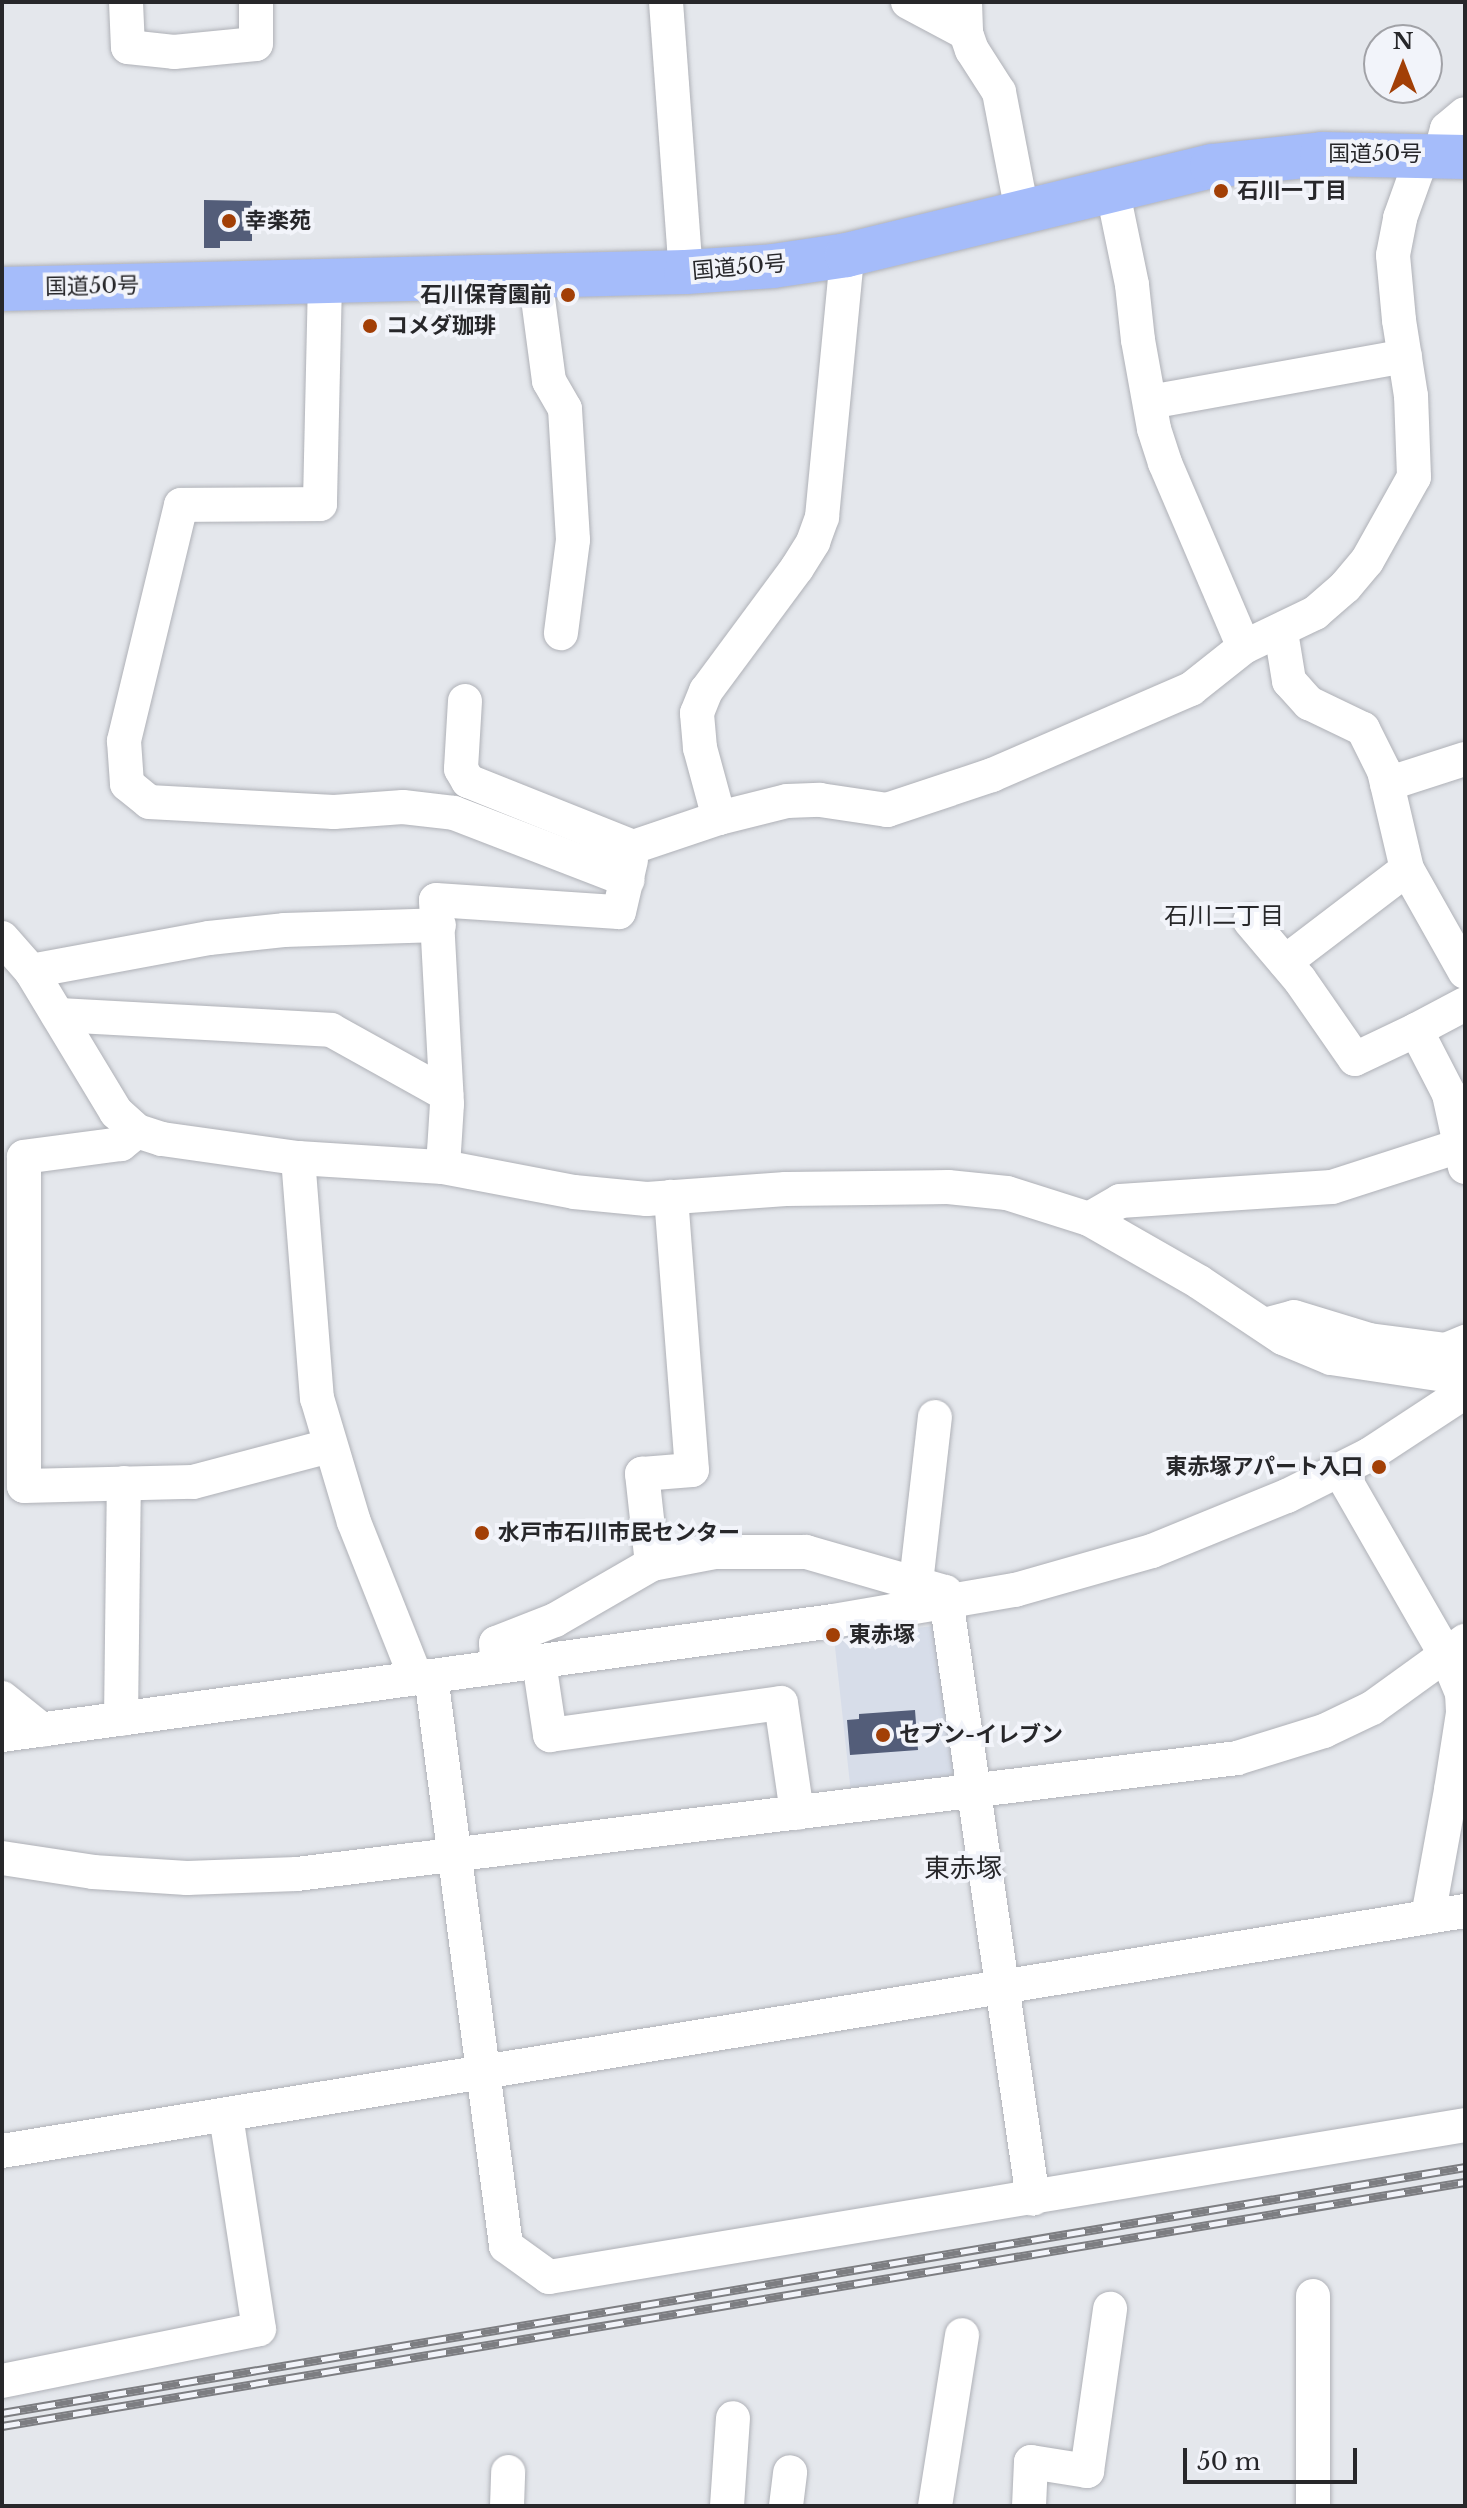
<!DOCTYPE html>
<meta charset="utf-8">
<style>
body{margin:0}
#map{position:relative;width:1467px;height:2508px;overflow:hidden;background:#e4e7ec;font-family:"Libre Baskerville","Noto Sans JP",serif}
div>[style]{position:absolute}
.built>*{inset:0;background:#d7dde9}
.building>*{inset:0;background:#535d79}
.roads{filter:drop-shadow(0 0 2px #afb1b7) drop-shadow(0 0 2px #afb1b7)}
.minor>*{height:34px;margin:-17px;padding:0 17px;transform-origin:17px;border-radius:17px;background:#fff}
.highway>*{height:44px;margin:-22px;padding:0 22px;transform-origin:22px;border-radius:22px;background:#a5bcfa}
.rail>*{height:9px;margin-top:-4.5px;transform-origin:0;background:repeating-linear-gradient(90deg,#f2f4fa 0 18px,#7d7e82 0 36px);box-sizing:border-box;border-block:2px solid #7d7e82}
.dots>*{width:22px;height:22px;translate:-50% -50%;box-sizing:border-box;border:4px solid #f2f4fa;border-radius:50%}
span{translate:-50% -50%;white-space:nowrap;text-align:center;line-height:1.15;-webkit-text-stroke:8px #f2f4fa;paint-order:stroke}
.street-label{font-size:22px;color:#27272a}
.poi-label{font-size:22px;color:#27272a;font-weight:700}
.left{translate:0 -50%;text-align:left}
.right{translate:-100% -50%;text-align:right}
.neighbourhood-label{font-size:24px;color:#27272a}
.quarter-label{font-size:26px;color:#27272a}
.frame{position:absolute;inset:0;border:4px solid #27272a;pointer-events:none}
.north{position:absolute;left:1363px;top:24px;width:80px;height:80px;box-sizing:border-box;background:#f2f4fa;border:2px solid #a1a2a7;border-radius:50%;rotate:0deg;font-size:22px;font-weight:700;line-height:32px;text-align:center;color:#27272a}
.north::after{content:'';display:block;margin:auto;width:28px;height:36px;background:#a23f06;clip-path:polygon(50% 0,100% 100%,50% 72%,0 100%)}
.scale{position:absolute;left:1183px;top:2448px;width:174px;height:36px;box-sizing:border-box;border:4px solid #27272a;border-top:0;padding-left:10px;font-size:24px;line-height:28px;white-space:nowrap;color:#27272a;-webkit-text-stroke:6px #f2f4fa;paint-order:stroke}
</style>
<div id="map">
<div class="built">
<i style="clip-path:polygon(934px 1626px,959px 1771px,952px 1780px,851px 1793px,834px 1638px)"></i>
</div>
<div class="building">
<i style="clip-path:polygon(204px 200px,252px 201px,252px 241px,220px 241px,220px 248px,204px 248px)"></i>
<i style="clip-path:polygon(915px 1710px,918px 1750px,850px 1755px,847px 1720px,859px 1719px,859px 1714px)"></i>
</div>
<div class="roads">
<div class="minor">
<i style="left:126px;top:2px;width:45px;rotate:87.5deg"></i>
<i style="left:128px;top:47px;width:46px;rotate:6.2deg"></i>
<i style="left:174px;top:52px;width:82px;rotate:-5.6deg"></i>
<i style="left:256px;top:44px;width:42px;rotate:-90deg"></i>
<i style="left:666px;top:2px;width:271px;rotate:85.8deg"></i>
<i style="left:908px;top:2px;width:66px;rotate:28.1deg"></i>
<i style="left:965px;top:2px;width:31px;rotate:88deg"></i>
<i style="left:966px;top:33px;width:18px;rotate:71deg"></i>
<i style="left:972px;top:50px;width:50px;rotate:57.3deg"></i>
<i style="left:999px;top:92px;width:122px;rotate:79.1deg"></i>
<i style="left:1440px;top:155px;width:27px;rotate:-75deg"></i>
<i style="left:1447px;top:129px;width:23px;rotate:-40deg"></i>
<i style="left:1112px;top:188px;width:99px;rotate:78.3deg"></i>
<i style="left:1132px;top:285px;width:55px;rotate:83.8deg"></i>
<i style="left:1138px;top:340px;width:90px;rotate:79.8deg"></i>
<i style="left:1154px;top:429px;width:36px;rotate:72deg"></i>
<i style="left:1165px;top:463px;width:200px;rotate:66.8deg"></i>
<i style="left:535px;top:276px;width:106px;rotate:82.4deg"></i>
<i style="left:549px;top:381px;width:32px;rotate:60deg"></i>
<i style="left:565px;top:409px;width:131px;rotate:86.5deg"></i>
<i style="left:573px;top:540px;width:94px;rotate:97.4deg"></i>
<i style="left:325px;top:281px;width:223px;rotate:91.3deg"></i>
<i style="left:320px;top:504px;width:139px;rotate:179.6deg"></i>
<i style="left:181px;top:505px;width:243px;rotate:103.6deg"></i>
<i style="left:124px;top:741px;width:43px;rotate:86deg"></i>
<i style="left:127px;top:784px;width:28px;rotate:39deg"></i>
<i style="left:149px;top:802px;width:185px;rotate:3.1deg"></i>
<i style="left:334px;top:812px;width:69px;rotate:-4.1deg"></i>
<i style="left:403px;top:807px;width:51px;rotate:6.7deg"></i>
<i style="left:454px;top:813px;width:186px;rotate:21.1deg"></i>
<i style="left:1150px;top:402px;width:259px;rotate:-10.2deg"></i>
<i style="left:1281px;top:632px;width:50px;rotate:80.7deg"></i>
<i style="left:1289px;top:681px;width:30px;rotate:48deg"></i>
<i style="left:1309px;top:703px;width:60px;rotate:25.7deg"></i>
<i style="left:1363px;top:729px;width:47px;rotate:63.4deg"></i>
<i style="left:1384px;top:771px;width:101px;rotate:76.8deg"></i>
<i style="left:1407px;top:869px;width:118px;rotate:60.6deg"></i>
<i style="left:465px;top:701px;width:68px;rotate:93.4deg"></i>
<i style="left:461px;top:769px;width:14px;rotate:60deg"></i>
<i style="left:468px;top:781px;width:178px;rotate:21.8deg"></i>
<i style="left:633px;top:847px;width:91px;rotate:-18.6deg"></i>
<i style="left:719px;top:818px;width:70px;rotate:-14deg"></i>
<i style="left:787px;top:801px;width:33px;rotate:-2deg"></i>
<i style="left:820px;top:800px;width:68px;rotate:8.5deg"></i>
<i style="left:887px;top:810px;width:111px;rotate:-18.4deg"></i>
<i style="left:992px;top:775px;width:217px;rotate:-23.4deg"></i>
<i style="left:1191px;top:689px;width:68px;rotate:-38.4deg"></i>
<i style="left:1244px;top:647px;width:79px;rotate:-25.6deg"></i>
<i style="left:1315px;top:613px;width:40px;rotate:-41deg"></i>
<i style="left:1345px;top:587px;width:34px;rotate:-50deg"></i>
<i style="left:1367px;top:561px;width:96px;rotate:-60.8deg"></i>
<i style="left:1414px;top:477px;width:81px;rotate:-92.1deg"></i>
<i style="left:1411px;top:396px;width:77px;rotate:-99deg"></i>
<i style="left:1399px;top:320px;width:65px;rotate:-95.3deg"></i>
<i style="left:1393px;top:255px;width:38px;rotate:-79deg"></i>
<i style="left:1400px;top:218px;width:68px;rotate:-70.2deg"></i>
<i style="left:1387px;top:784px;width:82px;rotate:-17.8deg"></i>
<i style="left:719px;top:818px;width:73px;rotate:-105.2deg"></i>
<i style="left:700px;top:748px;width:35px;rotate:-95deg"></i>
<i style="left:697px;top:713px;width:24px;rotate:-68deg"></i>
<i style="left:706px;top:691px;width:153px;rotate:-53.5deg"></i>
<i style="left:797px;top:568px;width:31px;rotate:-58deg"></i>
<i style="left:813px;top:542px;width:27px;rotate:-70deg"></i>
<i style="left:822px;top:517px;width:263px;rotate:-84.5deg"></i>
<i style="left:1250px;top:921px;width:77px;rotate:49.7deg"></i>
<i style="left:1300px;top:980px;width:96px;rotate:55.2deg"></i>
<i style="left:1355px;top:1059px;width:68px;rotate:-25.4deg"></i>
<i style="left:2px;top:938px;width:44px;rotate:48.7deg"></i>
<i style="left:31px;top:971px;width:165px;rotate:58.9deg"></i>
<i style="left:116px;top:1112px;width:28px;rotate:42deg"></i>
<i style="left:137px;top:1131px;width:26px;rotate:18deg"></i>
<i style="left:162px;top:1139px;width:137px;rotate:8deg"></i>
<i style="left:298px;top:1158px;width:241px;rotate:85.5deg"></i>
<i style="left:317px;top:1398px;width:129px;rotate:73.4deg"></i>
<i style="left:354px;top:1522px;width:168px;rotate:68.3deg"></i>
<i style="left:1285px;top:962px;width:153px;rotate:-37.3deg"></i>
<i style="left:31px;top:971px;width:181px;rotate:-10.5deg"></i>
<i style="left:209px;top:938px;width:75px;rotate:-6.1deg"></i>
<i style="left:284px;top:930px;width:155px;rotate:-1.8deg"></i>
<i style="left:58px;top:1015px;width:273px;rotate:3.1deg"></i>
<i style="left:331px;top:1030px;width:132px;rotate:29.1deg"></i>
<i style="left:137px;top:1131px;width:21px;rotate:141deg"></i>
<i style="left:121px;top:1144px;width:98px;rotate:172.4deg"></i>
<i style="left:24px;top:1157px;width:329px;rotate:90deg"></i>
<i style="left:24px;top:1486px;width:169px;rotate:-1.4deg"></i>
<i style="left:193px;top:1482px;width:141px;rotate:-14.8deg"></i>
<i style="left:298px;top:1158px;width:145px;rotate:3.6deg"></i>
<i style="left:443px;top:1167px;width:133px;rotate:10.8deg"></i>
<i style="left:574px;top:1192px;width:73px;rotate:5.5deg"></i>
<i style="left:647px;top:1199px;width:139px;rotate:-4.1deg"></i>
<i style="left:786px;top:1189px;width:162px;rotate:-0.7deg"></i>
<i style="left:948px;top:1187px;width:59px;rotate:5.8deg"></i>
<i style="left:1007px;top:1193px;width:86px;rotate:17.6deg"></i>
<i style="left:1089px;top:1219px;width:127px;rotate:29.8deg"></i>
<i style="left:1199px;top:1282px;width:101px;rotate:33.7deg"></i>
<i style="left:1283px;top:1338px;width:52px;rotate:22.6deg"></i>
<i style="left:1331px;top:1358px;width:135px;rotate:8.5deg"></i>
<i style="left:443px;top:1167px;width:63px;rotate:-86.4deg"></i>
<i style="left:447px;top:1104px;width:204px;rotate:-93.1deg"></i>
<i style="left:436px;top:900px;width:183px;rotate:3.8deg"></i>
<i style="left:619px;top:912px;width:53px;rotate:-77deg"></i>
<i style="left:1465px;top:1167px;width:75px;rotate:-102.4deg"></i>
<i style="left:1449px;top:1094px;width:72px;rotate:-117.3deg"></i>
<i style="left:1416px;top:1030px;width:55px;rotate:-28deg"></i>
<i style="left:1089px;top:1219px;width:36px;rotate:-30deg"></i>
<i style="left:1120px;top:1201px;width:212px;rotate:-3.8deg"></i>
<i style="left:1332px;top:1187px;width:140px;rotate:-17.9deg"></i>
<i style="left:1265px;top:1325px;width:30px;rotate:-15deg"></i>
<i style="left:1294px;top:1317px;width:78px;rotate:17deg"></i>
<i style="left:1369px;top:1340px;width:78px;rotate:7.4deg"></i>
<i style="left:1446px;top:1350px;width:21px;rotate:-23deg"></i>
<i style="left:1340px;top:1471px;width:212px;rotate:60.1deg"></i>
<i style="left:1446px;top:1655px;width:41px;rotate:67.2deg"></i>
<i style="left:1462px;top:1693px;width:20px;rotate:87deg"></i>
<i style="left:1463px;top:1713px;width:78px;rotate:98.9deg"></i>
<i style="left:1451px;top:1790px;width:129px;rotate:100.3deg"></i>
<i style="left:652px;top:1564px;width:91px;rotate:-96.3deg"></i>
<i style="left:642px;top:1474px;width:50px;rotate:-4.6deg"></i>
<i style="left:692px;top:1470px;width:274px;rotate:-94.4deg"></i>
<i style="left:916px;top:1583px;width:167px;rotate:-83.5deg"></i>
<i style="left:539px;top:1662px;width:74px;rotate:81.4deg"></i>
<i style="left:550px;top:1735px;width:233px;rotate:-7.9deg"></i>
<i style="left:781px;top:1703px;width:111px;rotate:81.7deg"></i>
<i style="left:497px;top:1667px;width:24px;rotate:-92deg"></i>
<i style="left:496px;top:1643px;width:63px;rotate:-21.3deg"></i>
<i style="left:555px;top:1620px;width:112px;rotate:-30deg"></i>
<i style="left:652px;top:1564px;width:64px;rotate:-10.8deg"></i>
<i style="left:715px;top:1552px;width:91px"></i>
<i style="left:806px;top:1552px;width:145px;rotate:16.1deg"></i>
<i style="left:945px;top:1592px;width:613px;rotate:81.75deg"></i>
<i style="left:431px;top:1676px;width:575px;rotate:82.5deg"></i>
<i style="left:506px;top:2246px;width:53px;rotate:35.8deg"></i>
<i style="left:549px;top:2277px;width:929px;rotate:-9.42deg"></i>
<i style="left:2px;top:1698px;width:51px;rotate:38.7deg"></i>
<i style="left:121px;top:1719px;width:236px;rotate:-89.3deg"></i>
<i style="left:2px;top:1735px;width:839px;rotate:-7.81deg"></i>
<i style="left:833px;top:1621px;width:185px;rotate:-9.7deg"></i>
<i style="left:1015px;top:1590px;width:142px;rotate:-15.9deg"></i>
<i style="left:1152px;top:1551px;width:146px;rotate:-22.2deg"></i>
<i style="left:1287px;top:1496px;width:92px;rotate:-26.6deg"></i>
<i style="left:1369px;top:1455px;width:115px;rotate:-33.3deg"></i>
<i style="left:2px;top:1858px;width:92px;rotate:8.7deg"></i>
<i style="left:93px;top:1872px;width:94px;rotate:3.7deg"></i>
<i style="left:187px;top:1878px;width:110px;rotate:-2.1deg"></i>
<i style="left:297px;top:1874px;width:947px;rotate:-7.03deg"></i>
<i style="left:1237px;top:1758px;width:91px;rotate:-17.2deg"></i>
<i style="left:1324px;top:1731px;width:53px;rotate:-25.6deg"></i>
<i style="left:1372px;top:1708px;width:115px;rotate:-35.8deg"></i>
<i style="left:2px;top:2151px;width:1483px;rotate:-9.32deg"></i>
<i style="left:1313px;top:2296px;width:210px;rotate:90deg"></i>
<i style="left:2px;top:2381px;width:262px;rotate:-11.4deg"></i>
<i style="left:259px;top:2329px;width:217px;rotate:-98.8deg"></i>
<i style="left:507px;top:2506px;width:34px;rotate:-88deg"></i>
<i style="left:727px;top:2506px;width:88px;rotate:-86.1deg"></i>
<i style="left:786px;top:2506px;width:34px;rotate:-83deg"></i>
<i style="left:935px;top:2506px;width:173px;rotate:-81deg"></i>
<i style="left:1029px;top:2506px;width:44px;rotate:-87.4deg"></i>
<i style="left:1031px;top:2462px;width:57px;rotate:9.1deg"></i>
<i style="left:1087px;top:2471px;width:164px;rotate:-81.9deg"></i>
</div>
<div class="highway">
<i style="left:2px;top:289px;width:684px;rotate:-1.42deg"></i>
<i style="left:686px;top:272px;width:87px;rotate:-3.9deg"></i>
<i style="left:773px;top:266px;width:75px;rotate:-8.5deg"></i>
<i style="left:847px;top:255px;width:376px;rotate:-13.7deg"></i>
<i style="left:1212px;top:166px;width:111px;rotate:-6.2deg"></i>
<i style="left:1322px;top:154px;width:143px;rotate:1.2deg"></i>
</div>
</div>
<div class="rail">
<i style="left:2px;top:2413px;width:1484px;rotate:-9.54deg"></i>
<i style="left:2px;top:2426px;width:1483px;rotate:-9.47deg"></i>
</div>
<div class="dots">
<i style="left:1221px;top:191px;background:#a23f06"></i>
<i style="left:229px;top:221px;background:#a23f06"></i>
<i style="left:568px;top:295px;background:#a23f06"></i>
<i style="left:370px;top:326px;background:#a23f06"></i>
<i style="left:1379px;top:1467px;background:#a23f06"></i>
<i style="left:482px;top:1533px;background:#a23f06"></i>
<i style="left:833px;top:1635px;background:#a23f06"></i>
<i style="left:883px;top:1735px;background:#a23f06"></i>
</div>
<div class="street-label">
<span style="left:1375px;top:154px">国道50号</span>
<span style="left:739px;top:267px;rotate:-5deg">国道50号</span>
<span style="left:92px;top:286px;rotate:-1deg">国道50号</span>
</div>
<div class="poi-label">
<span class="left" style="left:1237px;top:191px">石川一丁目</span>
<span class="left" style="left:245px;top:221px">幸楽苑</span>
<span class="right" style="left:552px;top:295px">石川保育園前</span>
<span class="left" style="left:386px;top:326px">コメダ珈琲</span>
<span class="right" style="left:1363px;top:1467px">東赤塚アパート入口</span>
<span class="left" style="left:498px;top:1533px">水戸市石川市民センター</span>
<span class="left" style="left:849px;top:1635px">東赤塚</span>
<span class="left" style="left:899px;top:1735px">セブン-イレブン</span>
</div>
<div class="neighbourhood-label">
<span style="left:1224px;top:916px">石川二丁目</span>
</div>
<div class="quarter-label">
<span style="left:963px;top:1869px">東赤塚</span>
</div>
<div class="frame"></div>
<div class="north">N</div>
<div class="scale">50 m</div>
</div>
